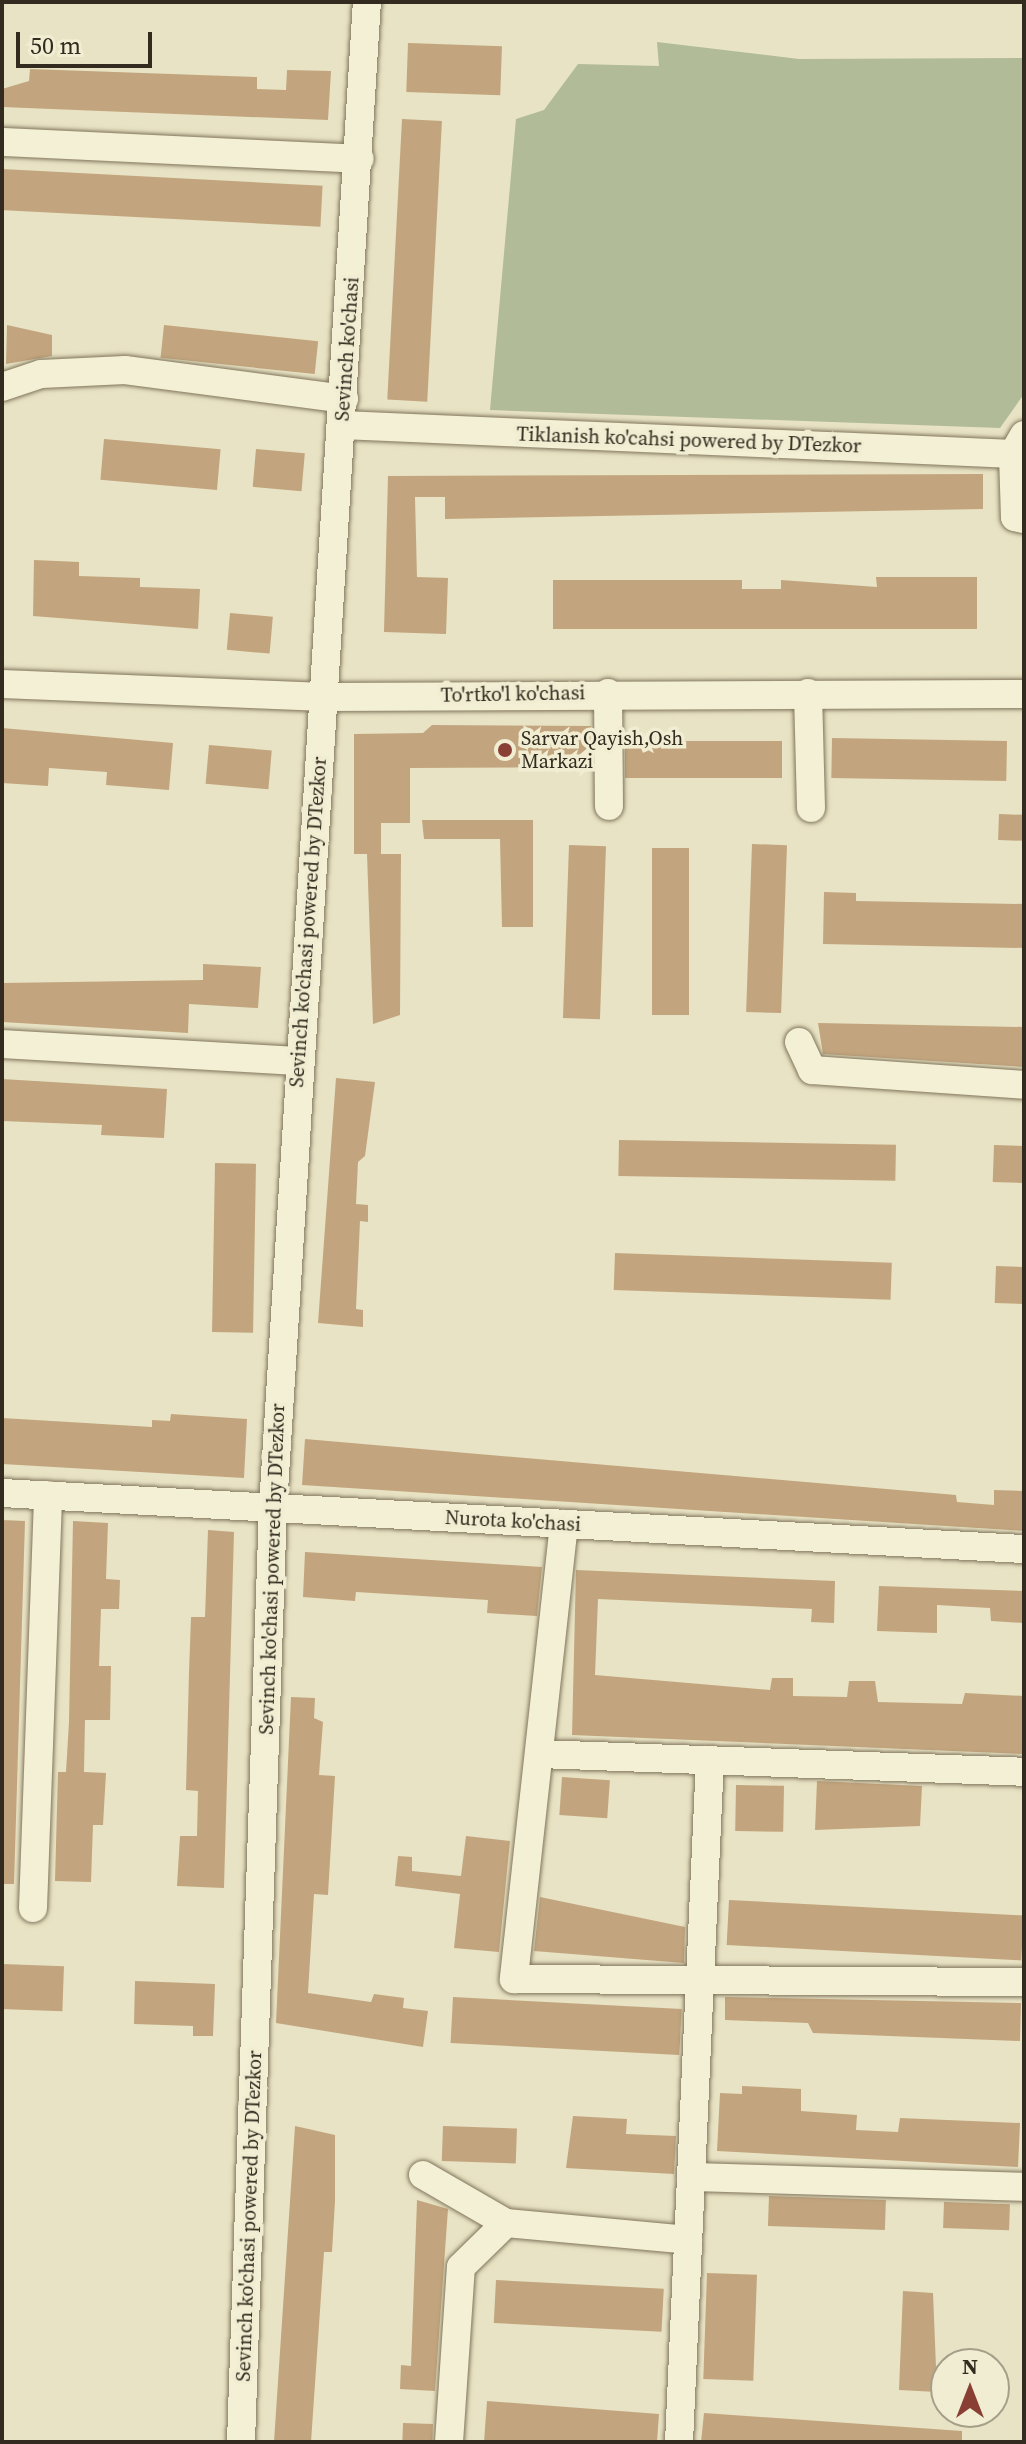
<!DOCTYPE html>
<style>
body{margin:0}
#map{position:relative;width:1026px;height:2444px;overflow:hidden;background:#e8e3c4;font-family:"Source Serif 4",serif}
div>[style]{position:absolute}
.cemetery>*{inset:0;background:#b1bb97}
.building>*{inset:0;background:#c2a57e;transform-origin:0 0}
.roads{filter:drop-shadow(0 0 2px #81755c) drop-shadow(0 0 2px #81755c)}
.minor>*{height:28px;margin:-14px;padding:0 14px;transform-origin:14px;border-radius:14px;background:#f4f0d6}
.dots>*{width:22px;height:22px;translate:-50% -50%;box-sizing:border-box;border:4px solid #f1edd2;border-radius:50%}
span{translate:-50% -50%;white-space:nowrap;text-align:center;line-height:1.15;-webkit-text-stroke:7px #f1edd2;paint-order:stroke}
.street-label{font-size:20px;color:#332b1f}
.poi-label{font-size:20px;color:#332b1f}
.left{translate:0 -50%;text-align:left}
.frame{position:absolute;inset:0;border:4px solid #332b1f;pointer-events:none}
.north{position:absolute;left:930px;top:2348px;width:80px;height:80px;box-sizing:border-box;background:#f1edd2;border:2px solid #a59f8a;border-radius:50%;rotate:0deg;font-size:22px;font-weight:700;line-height:32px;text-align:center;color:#332b1f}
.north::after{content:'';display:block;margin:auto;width:28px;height:36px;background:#893f33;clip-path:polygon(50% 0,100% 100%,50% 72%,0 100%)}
.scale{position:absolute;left:16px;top:32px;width:136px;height:36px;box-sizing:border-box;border:4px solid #332b1f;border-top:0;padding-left:10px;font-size:24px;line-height:28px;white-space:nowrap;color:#332b1f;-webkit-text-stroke:6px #f1edd2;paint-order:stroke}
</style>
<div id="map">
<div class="cemetery">
<i style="clip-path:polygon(657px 42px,799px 59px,1024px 58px,1024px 394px,1000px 428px,490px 410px,516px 119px,544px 110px,578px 64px,659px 66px)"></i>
</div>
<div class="building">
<i style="left:408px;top:43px;width:94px;height:49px;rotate:2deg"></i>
<i style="clip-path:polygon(30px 69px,257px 77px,257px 89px,286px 90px,287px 70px,331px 71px,328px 120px,2px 107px,2px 89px,29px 81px)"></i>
<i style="left:402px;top:119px;width:40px;height:281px;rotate:3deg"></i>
<i style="left:2px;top:169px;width:321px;height:41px;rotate:3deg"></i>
<i style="clip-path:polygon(7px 325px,52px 335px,52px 356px,6px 364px)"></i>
<i style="left:164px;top:325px;width:155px;height:33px;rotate:6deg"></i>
<i style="left:104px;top:439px;width:117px;height:41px;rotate:5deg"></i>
<i style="left:256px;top:449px;width:49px;height:38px;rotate:5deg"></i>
<i style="clip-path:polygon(983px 474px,983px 509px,445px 519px,445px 497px,415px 497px,417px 577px,448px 578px,446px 634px,384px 632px,388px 476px)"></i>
<i style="clip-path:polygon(34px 560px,79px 562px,79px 576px,140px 578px,140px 587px,200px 589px,198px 629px,33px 616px)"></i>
<i style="clip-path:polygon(876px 577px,977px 577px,977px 629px,553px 629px,553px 580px,742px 580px,742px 589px,781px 589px,781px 580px,877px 587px)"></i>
<i style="left:230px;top:613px;width:43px;height:37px;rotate:5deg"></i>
<i style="clip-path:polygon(432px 725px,591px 726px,591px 767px,410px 768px,410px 823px,381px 823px,381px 854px,401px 854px,400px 1015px,373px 1024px,367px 854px,354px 854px,354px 734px,423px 733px)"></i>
<i style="clip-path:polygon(2px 728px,173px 743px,169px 790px,106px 785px,107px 772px,49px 768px,48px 786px,2px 783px)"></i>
<i style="left:832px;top:738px;width:175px;height:40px;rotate:1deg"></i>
<i style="left:625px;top:741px;width:157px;height:37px"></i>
<i style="left:209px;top:745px;width:63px;height:39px;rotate:5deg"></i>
<i style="left:999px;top:814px;width:25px;height:26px;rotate:2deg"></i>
<i style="clip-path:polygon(422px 820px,533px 820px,533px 927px,502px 927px,500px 839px,424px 839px)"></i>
<i style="left:752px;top:844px;width:35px;height:168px;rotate:2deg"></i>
<i style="left:569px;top:845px;width:37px;height:173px;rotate:2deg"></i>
<i style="left:652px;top:848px;width:37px;height:167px"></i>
<i style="clip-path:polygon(824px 892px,856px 893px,856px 901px,1024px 904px,1024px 948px,823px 944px)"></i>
<i style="clip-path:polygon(203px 964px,261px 967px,258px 1008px,189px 1004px,188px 1033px,2px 1022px,2px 983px,203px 980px)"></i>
<i style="clip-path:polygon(818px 1023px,1024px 1027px,1024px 1067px,823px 1054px)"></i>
<i style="clip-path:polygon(336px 1078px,375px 1082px,365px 1156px,358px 1162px,356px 1204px,368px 1205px,368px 1222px,360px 1221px,356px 1309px,363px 1310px,363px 1327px,318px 1323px)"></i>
<i style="clip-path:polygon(2px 1079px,167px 1089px,164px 1138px,101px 1135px,102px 1125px,2px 1121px)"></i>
<i style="left:619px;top:1140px;width:277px;height:36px;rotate:1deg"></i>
<i style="left:994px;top:1145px;width:30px;height:37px;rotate:2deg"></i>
<i style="left:215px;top:1163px;width:41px;height:169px;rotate:1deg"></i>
<i style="left:615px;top:1253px;width:277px;height:37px;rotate:2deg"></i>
<i style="left:996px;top:1266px;width:28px;height:37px;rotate:2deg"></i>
<i style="clip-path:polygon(171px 1414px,247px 1419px,244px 1478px,2px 1464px,2px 1418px,152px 1427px,152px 1420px,170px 1421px)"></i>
<i style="clip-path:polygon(305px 1439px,956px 1495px,957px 1502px,994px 1505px,994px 1490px,1024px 1491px,1024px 1531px,302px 1485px)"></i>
<i style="clip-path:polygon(2px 1520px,25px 1521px,14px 1884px,2px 1884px)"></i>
<i style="clip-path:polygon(73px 1521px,108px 1523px,106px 1579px,120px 1580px,119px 1609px,101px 1609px,99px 1666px,111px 1666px,110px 1720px,85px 1720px,84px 1772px,106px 1773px,103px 1825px,93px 1825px,91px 1882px,55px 1881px,58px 1772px,66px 1772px,69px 1722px)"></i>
<i style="clip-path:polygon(208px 1530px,234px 1532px,224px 1888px,177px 1886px,180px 1836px,197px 1836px,198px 1791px,186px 1790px,189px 1672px,191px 1617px,205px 1617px)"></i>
<i style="clip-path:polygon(305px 1552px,542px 1567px,537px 1616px,487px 1613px,488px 1600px,356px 1592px,355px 1601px,303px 1597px)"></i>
<i style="clip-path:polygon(576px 1570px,835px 1581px,834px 1623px,811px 1622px,812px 1609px,598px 1599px,595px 1675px,770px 1690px,772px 1678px,793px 1678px,793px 1696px,847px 1697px,849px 1681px,875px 1681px,878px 1702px,962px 1704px,965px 1693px,1024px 1696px,1024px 1754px,572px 1735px)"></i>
<i style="clip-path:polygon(879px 1586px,1024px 1591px,1024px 1623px,991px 1621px,990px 1608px,937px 1605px,937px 1633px,877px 1631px)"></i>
<i style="clip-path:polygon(291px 1697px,315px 1698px,314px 1718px,323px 1722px,319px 1775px,335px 1776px,328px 1895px,314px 1894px,308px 1993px,371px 2002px,374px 1994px,404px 1998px,403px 2008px,428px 2011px,423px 2047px,276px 2023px)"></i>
<i style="left:562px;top:1777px;width:48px;height:38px;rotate:4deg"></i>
<i style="clip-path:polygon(817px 1781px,922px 1786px,920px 1826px,815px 1830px)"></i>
<i style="left:736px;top:1785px;width:48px;height:46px;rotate:1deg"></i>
<i style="clip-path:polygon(466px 1836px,510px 1841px,499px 1952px,454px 1948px,460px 1894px,395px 1886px,398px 1856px,412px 1857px,412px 1871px,461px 1876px)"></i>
<i style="clip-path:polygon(540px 1897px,685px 1927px,684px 1963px,534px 1951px)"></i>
<i style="left:729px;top:1900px;width:295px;height:45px;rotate:3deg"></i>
<i style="left:2px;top:1964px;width:62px;height:45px;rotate:2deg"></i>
<i style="clip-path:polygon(135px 1981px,215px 1984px,213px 2036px,193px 2036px,193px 2026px,134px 2024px)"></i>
<i style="left:453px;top:1997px;width:229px;height:46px;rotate:3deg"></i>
<i style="clip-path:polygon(725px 1997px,1021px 2003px,1020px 2041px,813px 2033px,808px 2023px,725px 2020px)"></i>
<i style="clip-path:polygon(742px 2086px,801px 2089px,801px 2111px,857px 2115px,856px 2130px,898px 2132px,900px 2118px,1020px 2123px,1018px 2167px,717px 2151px,720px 2093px,742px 2094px)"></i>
<i style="clip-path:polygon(573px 2116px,627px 2119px,626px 2134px,676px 2136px,674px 2174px,566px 2168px)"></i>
<i style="clip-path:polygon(295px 2126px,335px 2135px,335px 2201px,332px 2252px,324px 2252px,311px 2442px,274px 2442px)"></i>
<i style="left:443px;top:2126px;width:74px;height:35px;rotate:2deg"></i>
<i style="left:769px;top:2196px;width:117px;height:30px;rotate:2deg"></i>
<i style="clip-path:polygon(417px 2200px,448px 2209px,435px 2391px,400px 2389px,401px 2365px,411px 2366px)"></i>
<i style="left:944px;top:2202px;width:66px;height:26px;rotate:2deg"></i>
<i style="left:707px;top:2273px;width:50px;height:106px;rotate:2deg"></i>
<i style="left:496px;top:2280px;width:168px;height:43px;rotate:3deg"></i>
<i style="clip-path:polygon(903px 2291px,933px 2293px,937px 2392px,899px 2390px)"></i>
<i style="clip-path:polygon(487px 2401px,659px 2414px,657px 2442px,484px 2442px)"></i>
<i style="clip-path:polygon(704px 2413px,962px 2431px,962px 2442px,701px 2442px)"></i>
<i style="left:403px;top:2423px;width:30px;height:19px;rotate:2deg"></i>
</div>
<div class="roads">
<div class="minor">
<i style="left:2px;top:142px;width:358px;rotate:2.7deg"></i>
<i style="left:2px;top:387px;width:41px;rotate:-18.4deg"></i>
<i style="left:41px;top:374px;width:84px;rotate:-2.7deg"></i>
<i style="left:125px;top:370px;width:221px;rotate:7.5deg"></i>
<i style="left:342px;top:425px;width:672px;rotate:2.47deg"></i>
<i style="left:1013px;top:454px;width:22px;rotate:-60deg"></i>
<i style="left:1013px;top:454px;width:63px;rotate:88.2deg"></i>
<i style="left:1015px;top:517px;width:9px;rotate:13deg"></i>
<i style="left:2px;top:684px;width:323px;rotate:2.3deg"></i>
<i style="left:325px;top:697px;width:699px;rotate:-0.25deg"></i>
<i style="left:608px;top:693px;width:113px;rotate:89.5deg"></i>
<i style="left:808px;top:693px;width:115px;rotate:88.5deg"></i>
<i style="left:799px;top:1042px;width:31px;rotate:65deg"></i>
<i style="left:812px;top:1070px;width:213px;rotate:4deg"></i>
<i style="left:2px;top:1044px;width:295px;rotate:3.3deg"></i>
<i style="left:2px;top:1493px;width:1024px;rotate:3.14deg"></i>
<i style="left:564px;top:1524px;width:458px;rotate:96.3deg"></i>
<i style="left:514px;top:1979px;width:510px;rotate:0.34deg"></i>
<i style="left:539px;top:1754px;width:485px;rotate:2.1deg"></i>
<i style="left:33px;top:1908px;width:413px;rotate:-87.9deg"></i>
<i style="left:423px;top:2175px;width:96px;rotate:30deg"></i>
<i style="left:506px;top:2223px;width:183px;rotate:5.3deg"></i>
<i style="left:691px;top:2177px;width:333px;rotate:1.7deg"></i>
<i style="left:241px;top:2442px;width:936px;rotate:-88.04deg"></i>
<i style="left:273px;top:1507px;width:1508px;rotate:-86.43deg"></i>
<i style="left:449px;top:2442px;width:175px;rotate:-86.1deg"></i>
<i style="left:461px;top:2267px;width:63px;rotate:-44.4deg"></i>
<i style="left:679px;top:2442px;width:683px;rotate:-87.4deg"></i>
</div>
</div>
<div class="dots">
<i style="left:505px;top:750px;background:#893f33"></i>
</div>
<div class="street-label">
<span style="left:347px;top:349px;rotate:-86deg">Sevinch ko'chasi</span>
<span style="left:689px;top:440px;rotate:2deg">Tiklanish ko'cahsi powered by DTezkor</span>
<span style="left:513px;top:694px;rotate:-1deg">To'rtko'l ko'chasi</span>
<span style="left:308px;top:922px;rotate:-86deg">Sevinch ko'chasi powered by DTezkor</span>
<span style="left:513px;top:1521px;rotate:3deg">Nurota ko'chasi</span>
<span style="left:272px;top:1569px;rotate:-88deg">Sevinch ko'chasi powered by DTezkor</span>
<span style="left:249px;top:2216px;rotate:-88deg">Sevinch ko'chasi powered by DTezkor</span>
</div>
<div class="poi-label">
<span class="left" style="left:521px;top:750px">Sarvar Qayish,Osh<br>Markazi</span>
</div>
<div class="frame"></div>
<div class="north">N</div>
<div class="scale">50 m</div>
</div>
